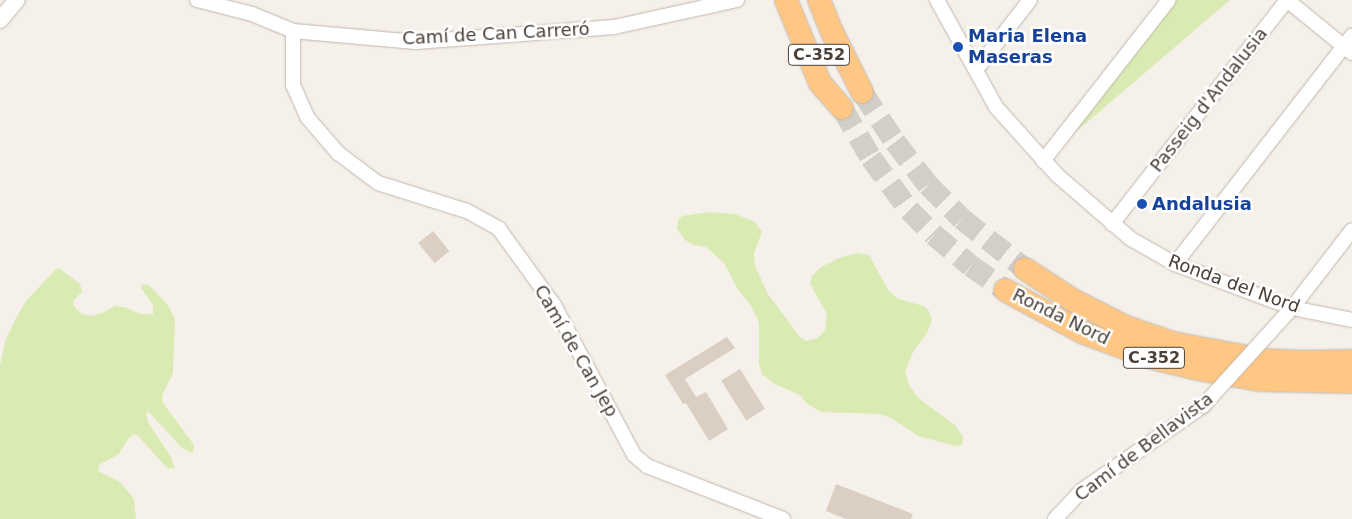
<!DOCTYPE html>
<meta charset="utf-8">
<style>
body{margin:0}
#map{position:relative;width:1352px;height:519px;overflow:hidden;background:#f5f1ea;font-family:"DejaVu Sans",sans-serif}
div>[style]{position:absolute}
.green>*{inset:0;background:#d9ebb2}
.building>*{inset:0;background:#dbcec2;transform-origin:0 0}
.trunk-tunnel>*{height:22px;margin-top:-11px;transform-origin:0;background:repeating-linear-gradient(90deg,#d3cec6 0 22px,transparent 0 33px)}
.roads{filter:drop-shadow(0 0 1px #c2b7ac) drop-shadow(0 0 1px #c2b7ac)}
.minor>*{height:14px;margin:-7px;padding:0 7px;transform-origin:7px;border-radius:7px;background:#fff}
.tertiary>*{height:16px;margin:-8px;padding:0 8px;transform-origin:8px;border-radius:8px;background:#fff}
.trunk>*{height:22px;margin:-11px;padding:0 11px;transform-origin:11px;border-radius:11px;background:#ffc783}
.bridges{filter:drop-shadow(0 0 1px #c2b7ac) drop-shadow(0 0 1px #c2b7ac)}
.minor-bridge>*{height:14px;margin:-7px;padding:0 7px;transform-origin:7px;border-radius:7px;background:#fff}
.dots>*{width:14px;height:14px;translate:-50% -50%;box-sizing:border-box;border:2px solid #fff;border-radius:50%}
span{translate:-50% -50%;white-space:nowrap;text-align:center;line-height:1.15;-webkit-text-stroke:5px #fff;paint-order:stroke}
.shield-label span{padding:1px 4px;background:#fff;border:1px solid;border-radius:4px;-webkit-text-stroke-width:0}
.shield-label{font-size:16px;color:#4a4038;font-weight:700}
.street-label{font-size:18px;color:#4a4038}
.transit-label{font-size:18px;color:#164399;font-weight:700}
.left{translate:0 -50%;text-align:left}
</style>
<div id="map">
<div class="green">
<i style="clip-path:polygon(1176px 0,1230px 0,1043px 160px)"></i>
<i style="clip-path:polygon(710px 212px,735px 214px,755px 222px,762px 232px,754px 253px,755px 266px,768px 294px,800px 337px,806px 341px,818px 338px,825px 330px,827px 314px,810px 284px,812px 276px,821px 267px,839px 258px,857px 253px,869px 255px,888px 290px,898px 299px,924px 306px,929px 311px,932px 320px,927px 333px,914px 350px,905px 371px,909px 385px,918px 398px,955px 425px,963px 437px,962px 445px,955px 446px,918px 436px,891px 418px,879px 414px,821px 412px,806px 403px,801px 396px,773px 383px,762px 374px,759px 364px,759px 323px,751px 306px,737px 288px,724px 263px,706px 247px,694px 245px,685px 240px,677px 229px,678px 220px,682px 216px)"></i>
<i style="clip-path:polygon(59px 268px,80px 284px,82px 292px,74px 300px,73px 304px,76px 309px,83px 314px,91px 316px,100px 314px,115px 306px,125px 307px,140px 314px,153px 314px,153px 305px,141px 288px,143px 284px,149px 285px,168px 305px,175px 319px,173px 373px,162px 396px,163px 403px,194px 445px,194px 449px,192px 453px,182px 448px,148px 411px,146px 415px,149px 424px,171px 457px,175px 468px,168px 469px,138px 436px,134px 434px,128px 439px,119px 454px,99px 465px,98px 471px,120px 482px,134px 499px,136px 519px,0 519px,0 365px,5px 342px,17px 316px,27px 300px,55px 270px)"></i>
</div>
<div class="building">
<i style="left:433px;top:231px;width:26px;height:19px;rotate:51deg"></i>
<i style="clip-path:polygon(727px 337px,735px 348px,685px 379px,696px 397px,706px 392px,728px 429px,709px 441px,686px 403px,683px 404px,665px 375px)"></i>
<i style="left:740px;top:369px;width:47px;height:22px;rotate:58deg"></i>
<i style="clip-path:polygon(836px 484px,913px 514px,911px 519px,846px 519px,826px 511px)"></i>
</div>
<div class="trunk-tunnel">
<i style="left:862px;top:92px;width:60px;rotate:56.6deg"></i>
<i style="left:895px;top:142px;width:54px;rotate:52.5deg"></i>
<i style="left:928px;top:185px;width:48px;rotate:45deg"></i>
<i style="left:962px;top:219px;width:80px;rotate:38.4deg"></i>
<i style="left:842px;top:108px;width:58px;rotate:59.9deg"></i>
<i style="left:871px;top:158px;width:64px;rotate:53.8deg"></i>
<i style="left:909px;top:210px;width:35px;rotate:45deg"></i>
<i style="left:934px;top:235px;width:48px;rotate:40deg"></i>
<i style="left:971px;top:266px;width:42px;rotate:35.2deg"></i>
</div>
<div class="roads">
<div class="minor">
<i style="left:197px;top:0;width:57px;rotate:14.3deg"></i>
<i style="left:252px;top:14px;width:44px;rotate:22.5deg"></i>
<i style="left:293px;top:31px;width:123px;rotate:5.1deg"></i>
<i style="left:416px;top:42px;width:199px;rotate:-4.3deg"></i>
<i style="left:614px;top:27px;width:126px;rotate:-12.4deg"></i>
<i style="left:937px;top:0;width:122px;rotate:61.1deg"></i>
<i style="left:996px;top:107px;width:91px;rotate:48.1deg"></i>
<i style="left:1057px;top:175px;width:98px;rotate:40.9deg"></i>
<i style="left:1131px;top:239px;width:51px;rotate:29.6deg"></i>
<i style="left:1175px;top:264px;width:125px;rotate:20.6deg"></i>
<i style="left:1292px;top:308px;width:61px;rotate:11.3deg"></i>
<i style="left:1287px;top:0;width:84px;rotate:39.2deg"></i>
<i style="left:293px;top:31px;width:54px;rotate:90deg"></i>
<i style="left:293px;top:85px;width:35px;rotate:66deg"></i>
<i style="left:307px;top:117px;width:48px;rotate:49.3deg"></i>
<i style="left:338px;top:153px;width:50px;rotate:36.9deg"></i>
<i style="left:378px;top:183px;width:93px;rotate:17.5deg"></i>
<i style="left:467px;top:211px;width:37px;rotate:29deg"></i>
<i style="left:499px;top:229px;width:94px;rotate:54.1deg"></i>
<i style="left:554px;top:305px;width:170px;rotate:61.9deg"></i>
<i style="left:634px;top:455px;width:17px;rotate:40deg"></i>
<i style="left:647px;top:466px;width:146px;rotate:21.3deg"></i>
<i style="left:976px;top:70px;width:88px;rotate:-52.4deg"></i>
<i style="left:1043px;top:161px;width:204px;rotate:-52deg"></i>
<i style="left:1112px;top:224px;width:284px;rotate:-52deg"></i>
<i style="left:1175px;top:264px;width:289px;rotate:-52.2deg"></i>
<i style="left:1292px;top:308px;width:98px;rotate:-52.4deg"></i>
<i style="left:1055px;top:519px;width:38px;rotate:-47deg"></i>
<i style="left:1081px;top:491px;width:149px;rotate:-34.9deg"></i>
</div>
<div class="tertiary">
<i style="left:0;top:20px;width:26px;rotate:-50deg"></i>
</div>
<div class="trunk">
<i style="left:786px;top:0;width:90px;rotate:67.7deg"></i>
<i style="left:820px;top:83px;width:33px;rotate:49deg"></i>
<i style="left:819px;top:0;width:35px;rotate:68deg"></i>
<i style="left:832px;top:32px;width:67px;rotate:63.4deg"></i>
<i style="left:1025px;top:269px;width:57px;rotate:32.9deg"></i>
<i style="left:1073px;top:300px;width:59px;rotate:27deg"></i>
<i style="left:1126px;top:327px;width:50px;rotate:18.8deg"></i>
<i style="left:1173px;top:343px;width:92px;rotate:10.7deg"></i>
<i style="left:1263px;top:360px;width:34px;rotate:3deg"></i>
<i style="left:1297px;top:362px;width:55px;rotate:-1deg"></i>
<i style="left:1005px;top:290px;width:90px;rotate:28.6deg"></i>
<i style="left:1084px;top:333px;width:69px;rotate:20.3deg"></i>
<i style="left:1149px;top:357px;width:45px;rotate:14deg"></i>
<i style="left:1193px;top:368px;width:67px;rotate:10.3deg"></i>
<i style="left:1259px;top:380px;width:93px;rotate:1.2deg"></i>
</div>
</div>
<div class="bridges">
<div class="minor-bridge">
<i style="left:1203px;top:406px;width:132px;rotate:-47.8deg"></i>
</div>
</div>
<div class="dots">
<i style="left:958px;top:47px;background:#1a4fb4"></i>
<i style="left:1142px;top:204px;background:#1a4fb4"></i>
</div>
<div class="shield-label">
<span style="left:819px;top:55px">C-352</span>
<span style="left:1154px;top:358px">C-352</span>
</div>
<div class="street-label">
<span style="left:496px;top:34px;rotate:-3deg">Camí de Can Carreró</span>
<span style="left:1209px;top:100px;rotate:-52deg">Passeig d'Andalusia</span>
<span style="left:1234px;top:284px;rotate:20deg">Ronda del Nord</span>
<span style="left:1061px;top:317px;rotate:26deg">Ronda Nord</span>
<span style="left:576px;top:351px;rotate:60deg">Camí de Can Jep</span>
<span style="left:1144px;top:447px;rotate:-37deg">Camí de Bellavista</span>
</div>
<div class="transit-label">
<span class="left" style="left:968px;top:47px">Maria Elena<br>Maseras</span>
<span class="left" style="left:1152px;top:204px">Andalusia</span>
</div>
</div>
